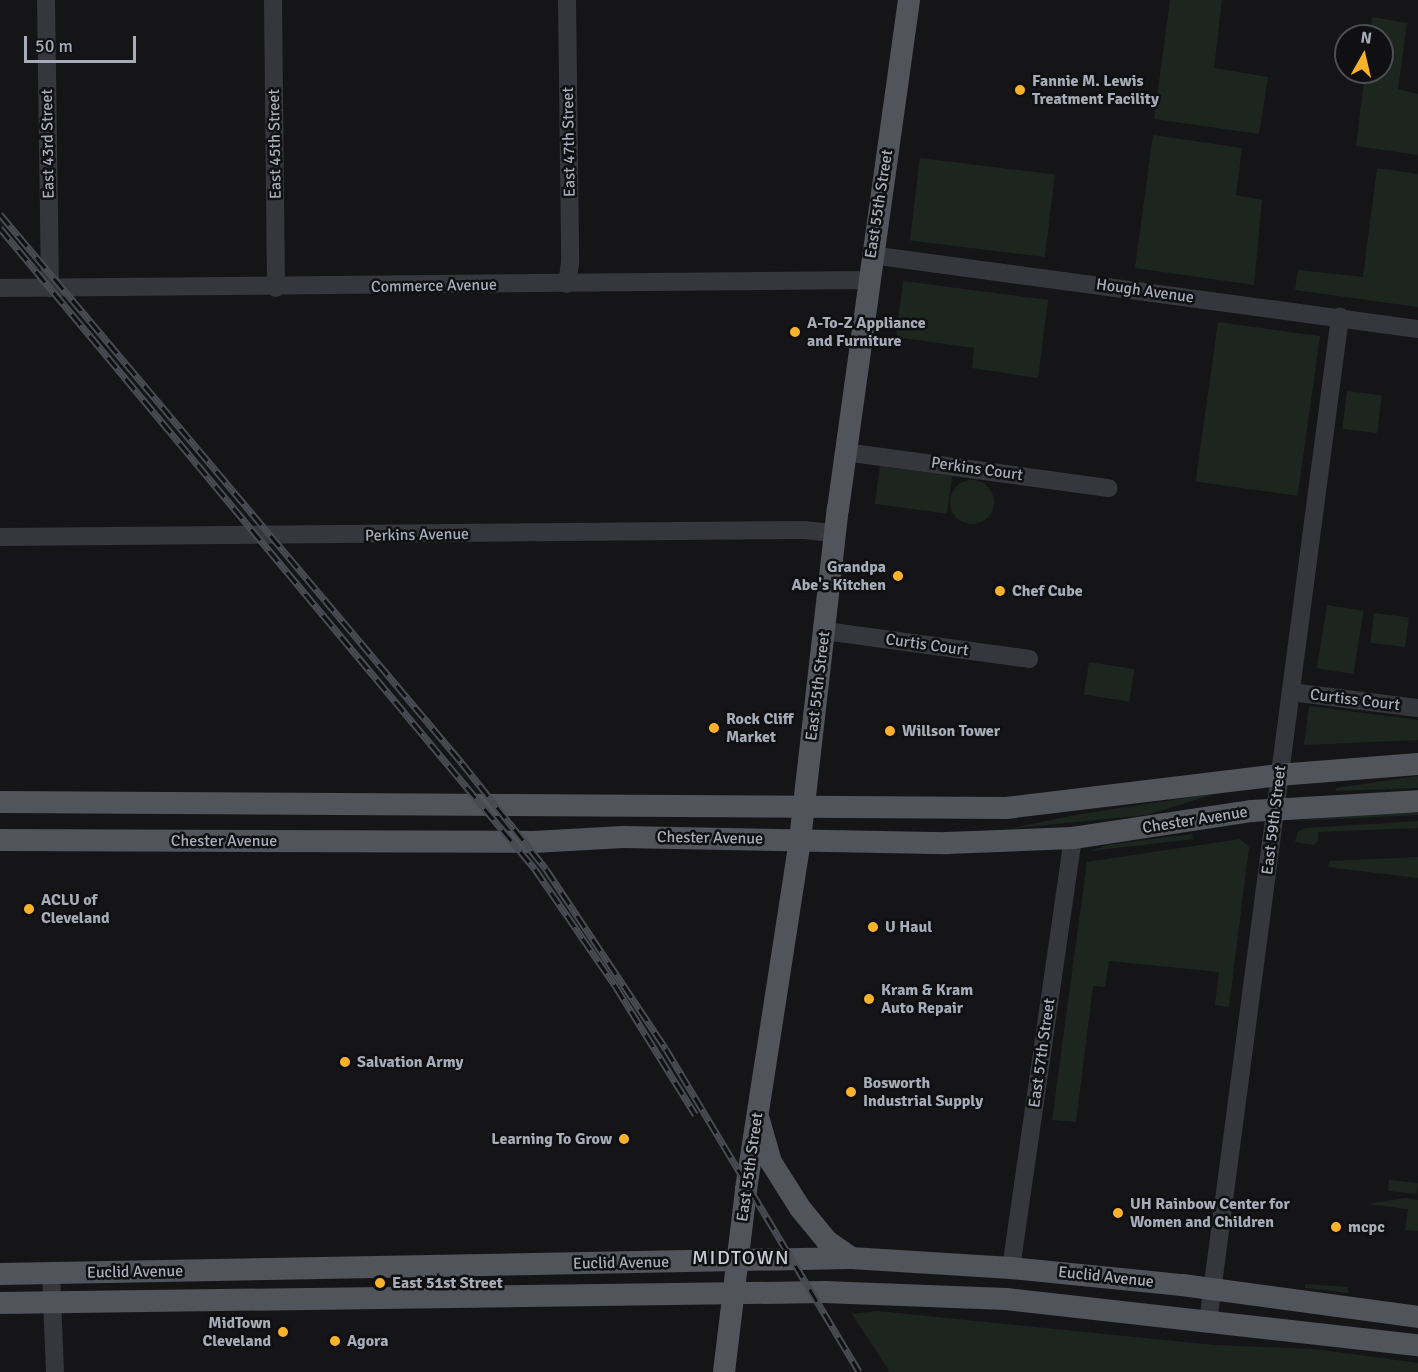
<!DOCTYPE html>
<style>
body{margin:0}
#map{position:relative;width:1418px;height:1372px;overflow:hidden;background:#151517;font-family:Signika,sans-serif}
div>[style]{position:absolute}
.green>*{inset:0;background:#1d261e;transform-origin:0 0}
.round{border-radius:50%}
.minor>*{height:18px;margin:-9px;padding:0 9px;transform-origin:9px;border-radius:9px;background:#36373d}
.major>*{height:22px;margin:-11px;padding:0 11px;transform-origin:11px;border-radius:11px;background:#52545c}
.rail>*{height:7px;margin-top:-3.5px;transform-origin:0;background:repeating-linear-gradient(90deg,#101012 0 14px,#494b52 0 28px);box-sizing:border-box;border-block:2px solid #494b52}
.dots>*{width:16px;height:16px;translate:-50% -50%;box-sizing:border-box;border:3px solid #101012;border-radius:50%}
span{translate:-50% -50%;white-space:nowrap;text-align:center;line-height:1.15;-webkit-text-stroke:5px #101012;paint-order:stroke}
.poi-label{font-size:16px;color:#a7acb8;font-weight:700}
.left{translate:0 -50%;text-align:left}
.right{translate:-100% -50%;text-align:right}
.street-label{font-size:16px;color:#a7acb8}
.quarter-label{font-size:20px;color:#c8cbd4;letter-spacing:1.5px}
.north{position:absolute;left:1334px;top:24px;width:60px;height:60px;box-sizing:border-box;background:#101012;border:2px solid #4c4e54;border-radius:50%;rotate:8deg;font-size:16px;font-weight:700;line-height:24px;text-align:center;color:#a7acb8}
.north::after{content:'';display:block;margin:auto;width:21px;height:27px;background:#fab22b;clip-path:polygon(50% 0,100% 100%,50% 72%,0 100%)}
.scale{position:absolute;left:24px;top:36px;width:112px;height:27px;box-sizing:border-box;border:3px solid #a7acb8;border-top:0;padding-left:8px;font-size:18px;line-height:21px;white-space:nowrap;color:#a7acb8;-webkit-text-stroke:4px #101012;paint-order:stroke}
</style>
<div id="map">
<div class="green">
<i style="clip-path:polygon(1170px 0,1222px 0,1214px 68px,1268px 77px,1259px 134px,1154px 119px)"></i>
<i style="clip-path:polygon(1372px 17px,1407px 23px,1398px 89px,1418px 94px,1418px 155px,1356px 146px,1365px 72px,1382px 72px,1382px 36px,1370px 36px)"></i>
<i style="clip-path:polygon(1153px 135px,1242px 148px,1236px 195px,1262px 200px,1254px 285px,1135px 268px)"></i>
<i style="left:920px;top:158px;width:136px;height:83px;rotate:7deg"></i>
<i style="clip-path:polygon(1377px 168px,1418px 174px,1418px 307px,1295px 290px,1298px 270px,1363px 277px)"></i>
<i style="clip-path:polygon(903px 281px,1048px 300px,1038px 378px,972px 368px,974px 348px,896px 337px)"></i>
<i style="left:1218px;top:322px;width:103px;height:161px;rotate:8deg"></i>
<i style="left:1347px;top:391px;width:35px;height:38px;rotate:7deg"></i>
<i style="left:880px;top:466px;width:73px;height:38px;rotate:8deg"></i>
<i class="round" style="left:950px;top:480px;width:44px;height:44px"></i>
<i style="left:1327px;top:605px;width:37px;height:64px;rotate:9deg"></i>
<i style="left:1374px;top:613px;width:35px;height:30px;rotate:7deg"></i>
<i style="left:1089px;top:662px;width:46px;height:33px;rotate:9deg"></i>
<i style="clip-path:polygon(1309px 706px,1418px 720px,1418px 740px,1304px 745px)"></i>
<i style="clip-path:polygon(1418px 776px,1418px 788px,1336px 791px,1336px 788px)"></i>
<i style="clip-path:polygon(1218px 793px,1147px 815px,1007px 829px,1080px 814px)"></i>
<i style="clip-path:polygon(1418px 813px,1418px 815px,1295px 821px,1355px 814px)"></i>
<i style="clip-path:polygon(1418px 821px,1418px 828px,1318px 832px,1318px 841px,1314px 845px,1295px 842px,1298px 832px,1305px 828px)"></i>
<i style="clip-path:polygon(1192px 834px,1193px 839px,1090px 851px,1107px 845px)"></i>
<i style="clip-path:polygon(1240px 839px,1249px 847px,1229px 1007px,1215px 1005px,1219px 972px,1109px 961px,1105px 987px,1093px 986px,1076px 1122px,1052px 1120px,1087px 862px)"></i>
<i style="clip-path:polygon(1418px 857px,1418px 878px,1328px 867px,1324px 877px,1330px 861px)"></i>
<i style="left:1389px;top:1180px;width:29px;height:11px;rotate:6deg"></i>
<i style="clip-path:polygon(1406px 1198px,1418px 1200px,1418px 1231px,1405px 1230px,1408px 1209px,1366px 1204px)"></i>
<i style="clip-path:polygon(1305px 1284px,1348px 1287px,1348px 1293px,1305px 1288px)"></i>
<i style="clip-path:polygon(878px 1311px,1214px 1345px,1315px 1349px,1418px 1363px,1418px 1372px,890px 1372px,852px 1314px)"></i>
</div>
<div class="minor">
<i style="left:46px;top:0;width:288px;rotate:89.2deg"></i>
<i style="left:273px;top:0;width:288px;rotate:89.4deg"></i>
<i style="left:567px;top:0;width:263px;rotate:89.3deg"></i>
<i style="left:570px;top:263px;width:21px;rotate:98deg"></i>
<i style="left:871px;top:255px;width:552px;rotate:7.7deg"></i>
<i style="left:0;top:288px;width:868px;rotate:-0.53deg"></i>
<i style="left:845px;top:452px;width:266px;rotate:7.8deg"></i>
<i style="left:0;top:537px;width:804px;rotate:-0.5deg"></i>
<i style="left:804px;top:530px;width:31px;rotate:6deg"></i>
<i style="left:825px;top:631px;width:206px;rotate:7.8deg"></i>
<i style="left:1291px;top:692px;width:128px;rotate:7.2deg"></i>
<i style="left:1011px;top:1268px;width:434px;rotate:-81.8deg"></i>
<i style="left:51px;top:1273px;width:99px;rotate:87.7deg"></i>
<i style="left:1208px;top:1322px;width:1014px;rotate:-82.52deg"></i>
</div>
<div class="major">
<i style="left:0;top:802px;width:1006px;rotate:0.34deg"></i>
<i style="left:1006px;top:808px;width:274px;rotate:-6.9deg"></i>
<i style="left:1278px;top:775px;width:140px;rotate:-4.5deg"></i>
<i style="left:0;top:840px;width:533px;rotate:0.21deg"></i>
<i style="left:533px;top:842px;width:90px;rotate:-3.2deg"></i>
<i style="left:623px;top:837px;width:324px;rotate:1.1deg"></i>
<i style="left:947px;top:843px;width:126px;rotate:-2.3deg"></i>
<i style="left:1073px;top:838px;width:181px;rotate:-8.6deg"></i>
<i style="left:1252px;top:811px;width:166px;rotate:-3.4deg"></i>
<i style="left:759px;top:1120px;width:44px;rotate:74.1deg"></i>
<i style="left:771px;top:1162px;width:54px;rotate:57.8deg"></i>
<i style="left:800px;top:1208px;width:43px;rotate:50.7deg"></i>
<i style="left:827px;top:1241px;width:29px;rotate:35deg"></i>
<i style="left:0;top:1274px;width:851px;rotate:-1.08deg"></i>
<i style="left:851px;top:1258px;width:160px;rotate:3.6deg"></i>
<i style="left:1011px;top:1268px;width:172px;rotate:5.7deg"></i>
<i style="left:1182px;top:1285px;width:238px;rotate:7.7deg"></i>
<i style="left:0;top:1303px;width:824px;rotate:-0.76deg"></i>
<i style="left:824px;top:1292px;width:182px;rotate:2.2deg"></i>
<i style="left:1006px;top:1299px;width:415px;rotate:6.4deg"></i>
<i style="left:724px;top:1372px;width:184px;rotate:-83.1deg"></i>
<i style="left:746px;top:1189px;width:353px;rotate:-81.2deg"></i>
<i style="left:800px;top:840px;width:333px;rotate:-83.5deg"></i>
<i style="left:838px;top:509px;width:514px;rotate:-82.06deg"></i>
</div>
<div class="rail">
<i style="left:0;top:214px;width:718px;rotate:49.92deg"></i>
<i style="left:462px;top:763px;width:135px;rotate:51.6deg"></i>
<i style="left:546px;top:869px;width:216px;rotate:56.3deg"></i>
<i style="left:666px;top:1049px;width:376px;rotate:59.1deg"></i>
<i style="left:0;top:228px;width:835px;rotate:50.15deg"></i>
<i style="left:535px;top:869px;width:143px;rotate:55.5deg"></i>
<i style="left:616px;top:987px;width:150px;rotate:58.1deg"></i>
</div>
<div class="dots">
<i style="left:1020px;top:90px;background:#fab22b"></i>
<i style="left:795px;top:332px;background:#fab22b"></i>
<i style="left:898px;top:576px;background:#fab22b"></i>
<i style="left:1000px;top:591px;background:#fab22b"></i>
<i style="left:714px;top:728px;background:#fab22b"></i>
<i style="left:890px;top:731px;background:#fab22b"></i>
<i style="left:29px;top:909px;background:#fab22b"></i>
<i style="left:873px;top:927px;background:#fab22b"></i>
<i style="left:869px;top:999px;background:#fab22b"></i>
<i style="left:345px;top:1062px;background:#fab22b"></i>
<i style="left:851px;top:1092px;background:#fab22b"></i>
<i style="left:624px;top:1139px;background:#fab22b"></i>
<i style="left:1118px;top:1213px;background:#fab22b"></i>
<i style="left:1336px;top:1227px;background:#fab22b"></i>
<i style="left:380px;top:1283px;background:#fab22b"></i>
<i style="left:283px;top:1332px;background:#fab22b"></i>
<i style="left:335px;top:1341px;background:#fab22b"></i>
</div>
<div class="poi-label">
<span class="left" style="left:1032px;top:90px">Fannie M. Lewis<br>Treatment Facility</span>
<span class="left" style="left:807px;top:332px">A-To-Z Appliance<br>and Furniture</span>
<span class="right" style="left:886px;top:576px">Grandpa<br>Abe's Kitchen</span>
<span class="left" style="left:1012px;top:591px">Chef Cube</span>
<span class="left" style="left:726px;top:728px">Rock Cliff<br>Market</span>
<span class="left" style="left:902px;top:731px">Willson Tower</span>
<span class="left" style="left:41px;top:909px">ACLU of<br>Cleveland</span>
<span class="left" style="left:885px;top:927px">U Haul</span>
<span class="left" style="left:881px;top:999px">Kram &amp; Kram<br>Auto Repair</span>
<span class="left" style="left:357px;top:1062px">Salvation Army</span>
<span class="left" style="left:863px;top:1092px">Bosworth<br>Industrial Supply</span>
<span class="right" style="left:612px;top:1139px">Learning To Grow</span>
<span class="left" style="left:1130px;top:1213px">UH Rainbow Center for<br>Women and Children</span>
<span class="left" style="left:1348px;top:1227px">mcpc</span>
<span class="left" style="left:392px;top:1283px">East 51st Street</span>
<span class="right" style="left:271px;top:1332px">MidTown<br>Cleveland</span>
<span class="left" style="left:347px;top:1341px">Agora</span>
</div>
<div class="street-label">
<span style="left:569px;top:142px;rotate:-91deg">East 47th Street</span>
<span style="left:48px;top:144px;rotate:-91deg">East 43rd Street</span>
<span style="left:275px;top:144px;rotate:-91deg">East 45th Street</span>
<span style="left:879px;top:204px;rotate:-81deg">East 55th Street</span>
<span style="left:434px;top:286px;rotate:-1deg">Commerce Avenue</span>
<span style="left:1145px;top:291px;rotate:8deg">Hough Avenue</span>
<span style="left:977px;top:469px;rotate:8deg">Perkins Court</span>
<span style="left:417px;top:535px;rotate:-1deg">Perkins Avenue</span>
<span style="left:927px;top:645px;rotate:8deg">Curtis Court</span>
<span style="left:818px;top:686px;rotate:-83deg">East 55th Street</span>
<span style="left:1355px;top:700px;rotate:7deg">Curtiss Court</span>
<span style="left:1195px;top:820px;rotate:-9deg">Chester Avenue</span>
<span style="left:1274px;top:820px;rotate:-83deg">East 59th Street</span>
<span style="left:710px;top:838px;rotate:1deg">Chester Avenue</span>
<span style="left:224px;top:841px">Chester Avenue</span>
<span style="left:1042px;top:1053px;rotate:-82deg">East 57th Street</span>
<span style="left:750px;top:1167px;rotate:-82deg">East 55th Street</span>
<span style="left:621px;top:1263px;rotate:-1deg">Euclid Avenue</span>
<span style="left:135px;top:1272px;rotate:-1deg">Euclid Avenue</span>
<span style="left:1106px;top:1277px;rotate:6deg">Euclid Avenue</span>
</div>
<div class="quarter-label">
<span style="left:741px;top:1257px">MIDTOWN</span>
</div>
<div class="north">N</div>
<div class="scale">50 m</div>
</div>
